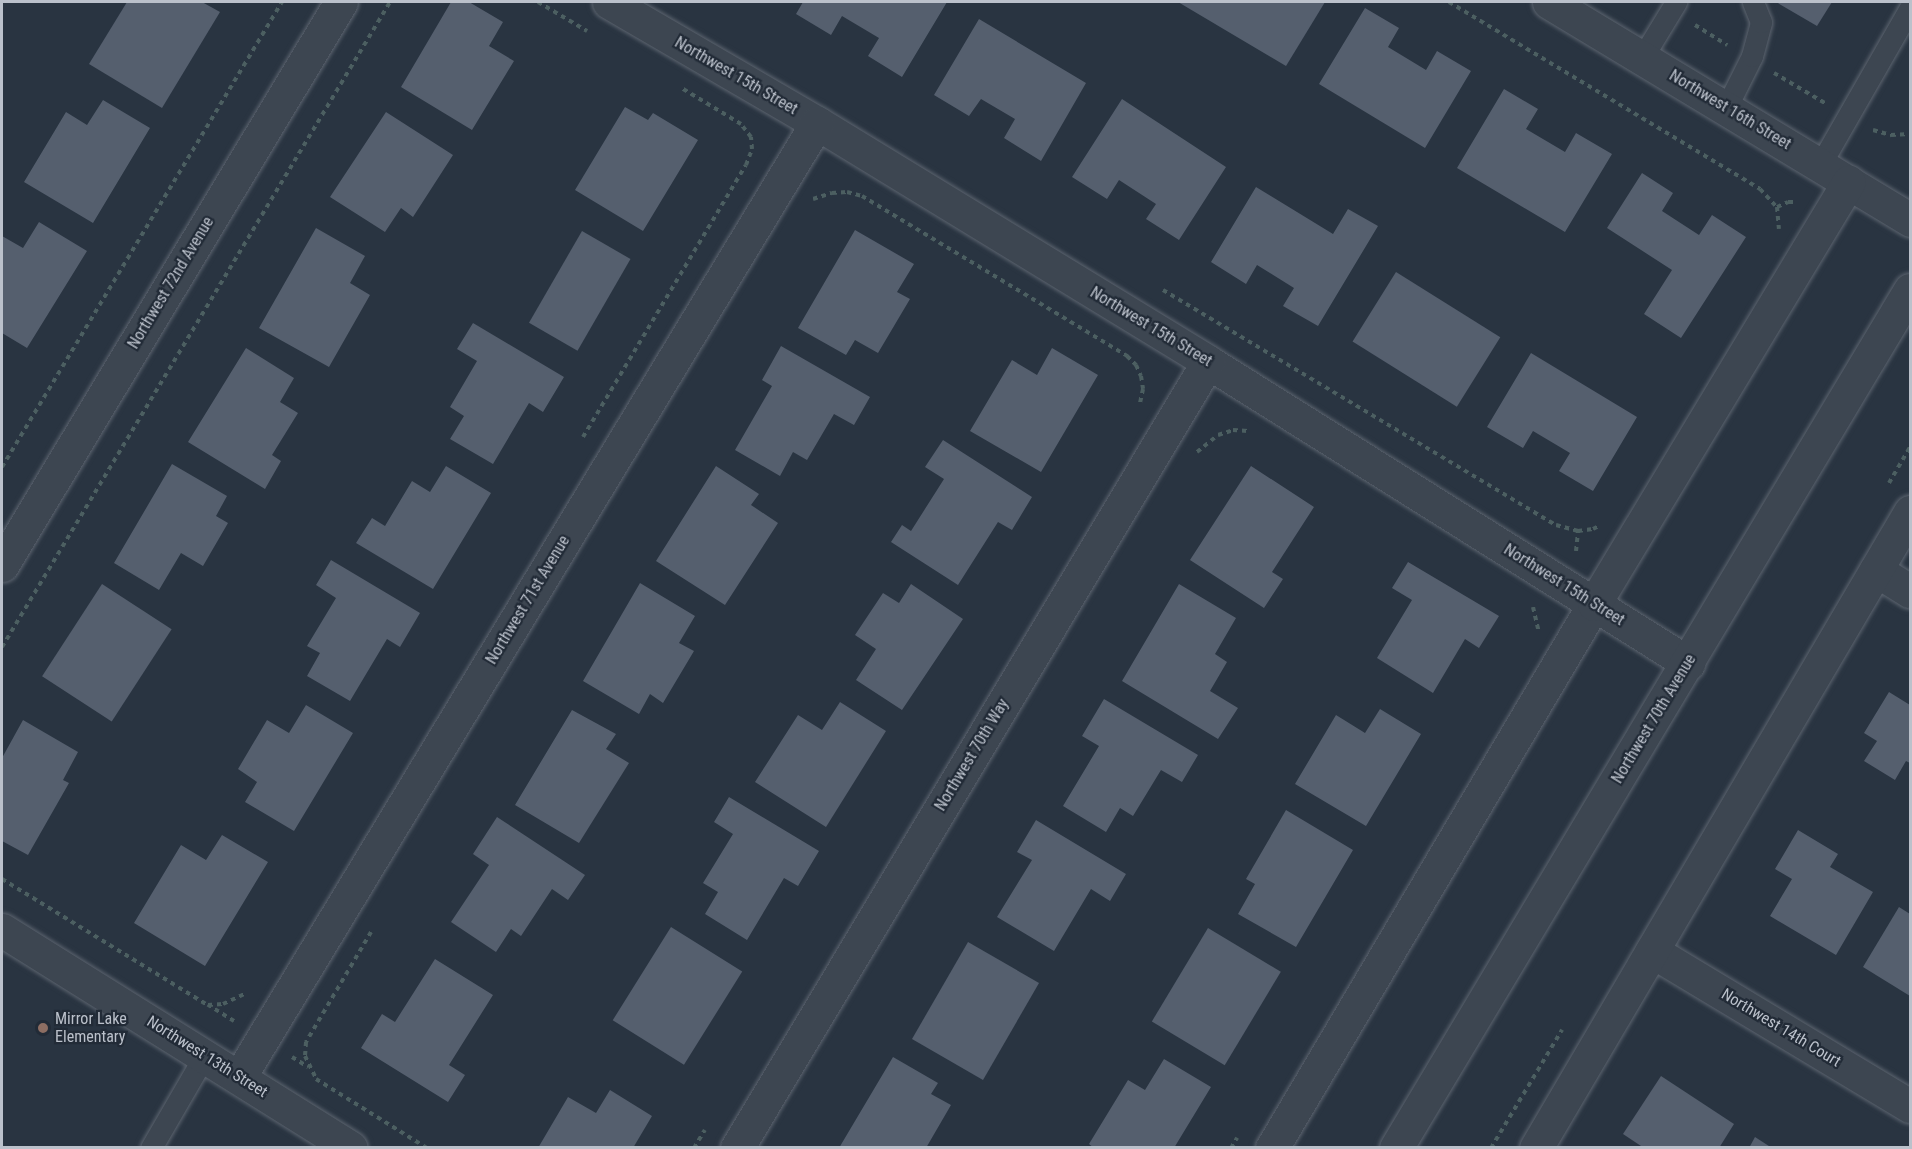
<!DOCTYPE html>
<style>
body{margin:0}
#map{position:relative;width:1912px;height:1149px;overflow:hidden;background:#293441;font-family:"Roboto Condensed",sans-serif}
div>[style]{position:absolute}
.building>*{inset:0;background:#555f6e;transform-origin:0 0}
.path>*{height:4px;margin-top:-2px;transform-origin:0;background:repeating-linear-gradient(90deg,#4c5f61 0 4.5px,transparent 0 9px)}
.roads{filter:drop-shadow(0 0 2px #5c646f) drop-shadow(0 0 2px #5c646f)}
.service>*{height:21px;margin:-10.5px;padding:0 10.5px;transform-origin:10.5px;border-radius:10.5px;background:#3d4651}
.minor>*{height:33px;margin:-16.5px;padding:0 16.5px;transform-origin:16.5px;border-radius:16.5px;background:#3d4651}
.tertiary>*{height:33px;margin:-16.5px;padding:0 16.5px;transform-origin:16.5px;border-radius:16.5px;background:#3d4651}
.dots>*{width:16px;height:16px;translate:-50% -50%;box-sizing:border-box;border:3px solid #222b37;border-radius:50%}
span{translate:-50% -50%;white-space:nowrap;text-align:center;line-height:1.15;-webkit-text-stroke:4.5px #222b37;paint-order:stroke}
.street-label{font-size:16px;color:#bbc1cb}
.poi-label{font-size:16px;color:#bbc1cb}
.left{translate:0 -50%;text-align:left}
.frame{position:absolute;inset:0;border:3px solid #bbc1cb;pointer-events:none}
</style>
<div id="map">
<div class="building">
<i style="clip-path:polygon(127px 2px,202px 2px,220px 12px,162px 108px,89px 64px)"></i>
<i style="clip-path:polygon(451px 2px,469px 2px,503px 22px,489px 46px,514px 61px,472px 130px,401px 87px)"></i>
<i style="clip-path:polygon(803px 2px,947px 2px,902px 77px,868px 56px,879px 38px,842px 16px,831px 35px,796px 14px)"></i>
<i style="clip-path:polygon(1178px 2px,1325px 2px,1286px 66px)"></i>
<i style="clip-path:polygon(1776px 2px,1832px 2px,1817px 26px)"></i>
<i style="clip-path:polygon(1365px 8px,1399px 28px,1388px 47px,1426px 70px,1437px 51px,1471px 71px,1425px 148px,1319px 84px)"></i>
<i style="clip-path:polygon(979px 19px,1086px 83px,1041px 161px,1004px 138px,1015px 119px,981px 99px,969px 116px,934px 95px)"></i>
<i style="clip-path:polygon(1504px 89px,1538px 109px,1526px 129px,1565px 152px,1576px 133px,1612px 154px,1565px 232px,1457px 168px)"></i>
<i style="clip-path:polygon(1122px 99px,1226px 167px,1179px 240px,1146px 219px,1156px 204px,1119px 180px,1107px 199px,1072px 177px)"></i>
<i style="clip-path:polygon(103px 100px,150px 128px,93px 223px,24px 182px,66px 112px,87px 125px)"></i>
<i style="clip-path:polygon(625px 107px,648px 120px,653px 113px,698px 140px,643px 231px,575px 190px)"></i>
<i style="clip-path:polygon(386px 112px,453px 155px,413px 217px,401px 208px,385px 232px,330px 197px)"></i>
<i style="clip-path:polygon(1642px 173px,1673px 193px,1662px 211px,1699px 235px,1712px 215px,1746px 237px,1681px 338px,1644px 314px,1672px 270px,1607px 228px)"></i>
<i style="clip-path:polygon(1256px 187px,1333px 234px,1348px 209px,1378px 226px,1318px 326px,1283px 306px,1294px 288px,1257px 265px,1246px 284px,1211px 262px)"></i>
<i style="clip-path:polygon(39px 222px,87px 251px,27px 348px,2px 333px,2px 236px,23px 248px)"></i>
<i style="clip-path:polygon(316px 228px,365px 256px,350px 283px,370px 295px,329px 367px,259px 328px)"></i>
<i style="clip-path:polygon(855px 230px,914px 264px,897px 292px,910px 299px,878px 353px,855px 340px,846px 355px,798px 328px)"></i>
<i style="left:582px;top:231px;width:56px;height:106px;rotate:30deg"></i>
<i style="left:1396px;top:272px;width:123px;height:82px;rotate:32deg"></i>
<i style="clip-path:polygon(473px 323px,564px 377px,543px 412px,529px 403px,493px 464px,450px 439px,464px 416px,450px 407px,477px 361px,457px 349px)"></i>
<i style="clip-path:polygon(781px 346px,870px 397px,854px 425px,834px 414px,807px 460px,793px 452px,780px 476px,735px 450px,772px 386px,762px 380px)"></i>
<i style="clip-path:polygon(246px 348px,294px 378px,280px 402px,298px 413px,272px 455px,281px 461px,265px 489px,188px 442px)"></i>
<i style="clip-path:polygon(1052px 348px,1098px 375px,1041px 472px,970px 431px,1012px 360px,1037px 375px)"></i>
<i style="clip-path:polygon(1531px 353px,1637px 417px,1593px 491px,1559px 471px,1570px 453px,1533px 431px,1523px 448px,1487px 427px)"></i>
<i style="clip-path:polygon(943px 440px,1032px 497px,1012px 530px,998px 522px,958px 585px,891px 542px,902px 525px,911px 531px,944px 479px,925px 467px)"></i>
<i style="clip-path:polygon(172px 464px,227px 496px,216px 516px,228px 523px,203px 566px,181px 553px,159px 590px,114px 563px)"></i>
<i style="clip-path:polygon(446px 466px,491px 493px,433px 589px,356px 543px,372px 518px,385px 526px,412px 481px,430px 492px)"></i>
<i style="clip-path:polygon(716px 466px,759px 494px,751px 505px,778px 523px,725px 605px,656px 561px)"></i>
<i style="clip-path:polygon(1251px 466px,1314px 507px,1272px 572px,1283px 579px,1264px 608px,1190px 560px)"></i>
<i style="clip-path:polygon(331px 560px,420px 613px,400px 647px,387px 639px,350px 701px,307px 676px,320px 653px,307px 646px,336px 598px,316px 585px)"></i>
<i style="clip-path:polygon(1408px 562px,1499px 616px,1479px 648px,1465px 639px,1433px 693px,1377px 658px,1412px 600px,1392px 588px)"></i>
<i style="clip-path:polygon(640px 583px,695px 616px,679px 643px,694px 651px,663px 703px,650px 694px,639px 714px,583px 681px)"></i>
<i style="left:102px;top:584px;width:83px;height:110px;rotate:33deg"></i>
<i style="clip-path:polygon(911px 584px,963px 619px,902px 710px,856px 680px,876px 649px,855px 635px,883px 593px,899px 603px)"></i>
<i style="clip-path:polygon(1179px 584px,1236px 618px,1215px 654px,1227px 662px,1210px 691px,1238px 708px,1218px 739px,1122px 681px)"></i>
<i style="clip-path:polygon(1889px 692px,1910px 705px,1910px 763px,1906px 761px,1895px 780px,1864px 761px,1877px 741px,1864px 733px)"></i>
<i style="clip-path:polygon(1104px 699px,1198px 755px,1182px 782px,1161px 770px,1133px 816px,1120px 808px,1106px 832px,1063px 806px,1099px 746px,1082px 736px)"></i>
<i style="clip-path:polygon(840px 702px,886px 731px,826px 827px,755px 782px,798px 715px,822px 730px)"></i>
<i style="clip-path:polygon(306px 705px,353px 733px,294px 831px,245px 802px,257px 782px,238px 769px,267px 720px,289px 733px)"></i>
<i style="clip-path:polygon(1380px 709px,1421px 734px,1366px 826px,1295px 784px,1336px 715px,1365px 733px)"></i>
<i style="clip-path:polygon(572px 710px,616px 734px,606px 749px,629px 763px,579px 843px,515px 805px)"></i>
<i style="clip-path:polygon(23px 720px,78px 752px,63px 780px,69px 783px,28px 855px,2px 841px,2px 758px)"></i>
<i style="clip-path:polygon(729px 797px,819px 851px,798px 886px,784px 878px,747px 940px,705px 914px,718px 892px,703px 883px,733px 834px,714px 822px)"></i>
<i style="clip-path:polygon(1286px 810px,1353px 850px,1296px 947px,1238px 914px,1255px 884px,1246px 879px)"></i>
<i style="clip-path:polygon(497px 817px,585px 875px,568px 900px,552px 889px,521px 936px,511px 929px,496px 952px,451px 922px,489px 865px,473px 854px)"></i>
<i style="clip-path:polygon(1036px 820px,1126px 874px,1110px 901px,1091px 889px,1054px 951px,997px 917px,1032px 860px,1017px 852px)"></i>
<i style="clip-path:polygon(1798px 830px,1838px 854px,1830px 867px,1873px 892px,1836px 955px,1770px 916px,1792px 879px,1775px 869px)"></i>
<i style="clip-path:polygon(222px 835px,268px 862px,205px 966px,134px 923px,181px 845px,206px 860px)"></i>
<i style="clip-path:polygon(1899px 907px,1910px 914px,1910px 996px,1863px 967px)"></i>
<i style="left:671px;top:927px;width:84px;height:110px;rotate:32deg"></i>
<i style="left:1208px;top:928px;width:85px;height:109px;rotate:31deg"></i>
<i style="left:968px;top:942px;width:82px;height:112px;rotate:30deg"></i>
<i style="clip-path:polygon(435px 959px,493px 995px,449px 1065px,465px 1075px,448px 1102px,361px 1048px,382px 1014px,395px 1022px)"></i>
<i style="clip-path:polygon(893px 1057px,938px 1083px,931px 1094px,951px 1105px,926px 1148px,839px 1148px)"></i>
<i style="clip-path:polygon(1164px 1059px,1211px 1087px,1174px 1148px,1094px 1148px,1089px 1144px,1128px 1080px,1145px 1090px)"></i>
<i style="clip-path:polygon(1661px 1076px,1734px 1124px,1719px 1148px,1644px 1148px,1623px 1134px)"></i>
<i style="clip-path:polygon(610px 1090px,652px 1116px,633px 1148px,538px 1148px,568px 1097px,596px 1113px)"></i>
<i style="clip-path:polygon(1755px 1137px,1772px 1148px,1749px 1148px)"></i>
</div>
<div class="path">
<i style="left:538px;top:2px;width:57px;rotate:30.6deg"></i>
<i style="left:1449px;top:2px;width:363px;rotate:31deg"></i>
<i style="left:1760px;top:189px;width:25px;rotate:47deg"></i>
<i style="left:1777px;top:207px;width:22px;rotate:85deg"></i>
<i style="left:1695px;top:25px;width:38px;rotate:32deg"></i>
<i style="left:1774px;top:73px;width:59px;rotate:30.5deg"></i>
<i style="left:1873px;top:130px;width:19px;rotate:16deg"></i>
<i style="left:1891px;top:135px;width:19px;rotate:-3deg"></i>
<i style="left:813px;top:199px;width:20px;rotate:-18deg"></i>
<i style="left:832px;top:193px;width:15px;rotate:-4deg"></i>
<i style="left:847px;top:192px;width:16px;rotate:15deg"></i>
<i style="left:862px;top:196px;width:310px;rotate:31.1deg"></i>
<i style="left:1127px;top:356px;width:13px;rotate:45deg"></i>
<i style="left:1136px;top:365px;width:12px;rotate:66deg"></i>
<i style="left:1141px;top:376px;width:13px;rotate:81deg"></i>
<i style="left:1143px;top:389px;width:14px;rotate:102deg"></i>
<i style="left:1777px;top:207px;width:12px;rotate:-24deg"></i>
<i style="left:1788px;top:202px;width:8px"></i>
<i style="left:1163px;top:290px;width:458px;rotate:30.9deg"></i>
<i style="left:1556px;top:525px;width:23px;rotate:15deg"></i>
<i style="left:1578px;top:531px;width:15px;rotate:-8deg"></i>
<i style="left:1593px;top:529px;width:7px;rotate:-27deg"></i>
<i style="left:583px;top:437px;width:317px;rotate:-59.1deg"></i>
<i style="left:746px;top:165px;width:17px;rotate:-69deg"></i>
<i style="left:752px;top:149px;width:12px;rotate:-95deg"></i>
<i style="left:751px;top:137px;width:16px;rotate:-128deg"></i>
<i style="left:741px;top:124px;width:71px;rotate:-148.8deg"></i>
<i style="left:1197px;top:452px;width:27px;rotate:-39deg"></i>
<i style="left:1218px;top:435px;width:16px;rotate:-18deg"></i>
<i style="left:1233px;top:430px;width:15px;rotate:4deg"></i>
<i style="left:2px;top:467px;width:543px;rotate:-58.95deg"></i>
<i style="left:1889px;top:483px;width:42px;rotate:-59.7deg"></i>
<i style="left:1576px;top:551px;width:20px;rotate:-84deg"></i>
<i style="left:1533px;top:607px;width:23px;rotate:77deg"></i>
<i style="left:2px;top:647px;width:753px;rotate:-58.97deg"></i>
<i style="left:2px;top:879px;width:241px;rotate:31.5deg"></i>
<i style="left:371px;top:932px;width:128px;rotate:120.6deg"></i>
<i style="left:306px;top:1042px;width:14px;rotate:94deg"></i>
<i style="left:305px;top:1056px;width:25px;rotate:64deg"></i>
<i style="left:316px;top:1079px;width:131px;rotate:31.9deg"></i>
<i style="left:234px;top:1021px;width:31px;rotate:-148deg"></i>
<i style="left:208px;top:1005px;width:15px;rotate:-4deg"></i>
<i style="left:223px;top:1004px;width:26px;rotate:-25deg"></i>
<i style="left:292px;top:1057px;width:19px;rotate:32deg"></i>
<i style="left:694px;top:1148px;width:21px;rotate:-59deg"></i>
<i style="left:1231px;top:1148px;width:12px;rotate:-59deg"></i>
<i style="left:1491px;top:1148px;width:138px;rotate:-59deg"></i>
</div>
<div class="roads">
<div class="service">
<i style="left:1642px;top:58px;width:66px;rotate:-58.7deg"></i>
<i style="left:1726px;top:108px;width:58px;rotate:-63.4deg"></i>
<i style="left:1752px;top:56px;width:35px;rotate:-75deg"></i>
<i style="left:1761px;top:22px;width:22px;rotate:-112deg"></i>
<i style="left:1820px;top:165px;width:181px;rotate:-60.2deg"></i>
<i style="left:151px;top:1148px;width:108px;rotate:-59.9deg"></i>
</div>
<div class="minor">
<i style="left:609px;top:2px;width:241px;rotate:30.2deg"></i>
<i style="left:817px;top:123px;width:458px;rotate:31.4deg"></i>
<i style="left:1208px;top:362px;width:567px;rotate:32.09deg"></i>
<i style="left:1549px;top:2px;width:422px;rotate:31.1deg"></i>
<i style="left:2px;top:565px;width:657px;rotate:-58.95deg"></i>
<i style="left:1876px;top:570px;width:40px;rotate:32deg"></i>
<i style="left:2px;top:930px;width:411px;rotate:32deg"></i>
<i style="left:1652px;top:951px;width:301px;rotate:31deg"></i>
<i style="left:240px;top:1076px;width:1114px;rotate:-58.81deg"></i>
<i style="left:737px;top:1148px;width:916px;rotate:-59.07deg"></i>
<i style="left:1272px;top:1148px;width:632px;rotate:-59.38deg"></i>
<i style="left:1594px;top:604px;width:493px;rotate:-58.9deg"></i>
<i style="left:1536px;top:1148px;width:738px;rotate:-59.54deg"></i>
</div>
<div class="tertiary">
<i style="left:1396px;top:1148px;width:1000px;rotate:-59.08deg"></i>
</div>
</div>
<div class="dots">
<i style="left:43px;top:1028px;background:#8d6e63"></i>
</div>
<div class="street-label">
<span style="left:736px;top:76px;rotate:30deg">Northwest 15th Street</span>
<span style="left:1730px;top:110px;rotate:31deg">Northwest 16th Street</span>
<span style="left:171px;top:283px;rotate:-59deg">Northwest 72nd Avenue</span>
<span style="left:1151px;top:327px;rotate:31deg">Northwest 15th Street</span>
<span style="left:1564px;top:585px;rotate:32deg">Northwest 15th Street</span>
<span style="left:528px;top:600px;rotate:-59deg">Northwest 71st Avenue</span>
<span style="left:1654px;top:719px;rotate:-59deg">Northwest 70th Avenue</span>
<span style="left:972px;top:755px;rotate:-59deg">Northwest 70th Way</span>
<span style="left:1781px;top:1028px;rotate:31deg">Northwest 14th Court</span>
<span style="left:207px;top:1057px;rotate:32deg">Northwest 13th Street</span>
</div>
<div class="poi-label">
<span class="left" style="left:55px;top:1028px">Mirror Lake<br>Elementary</span>
</div>
<div class="frame"></div>
</div>
